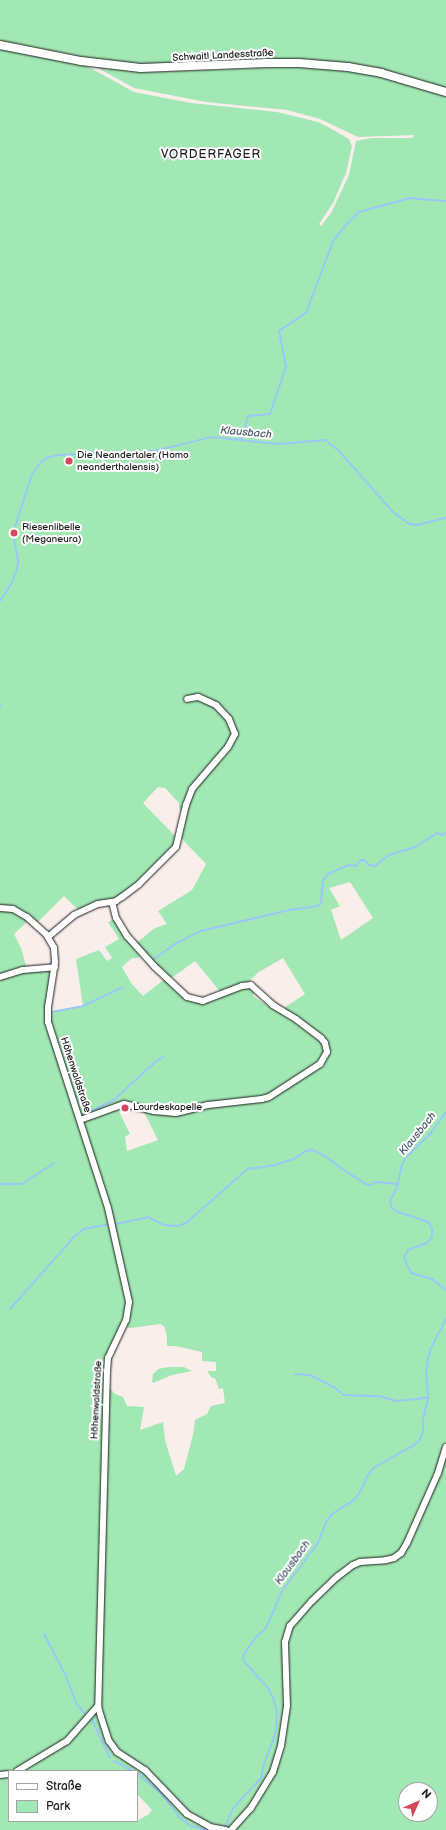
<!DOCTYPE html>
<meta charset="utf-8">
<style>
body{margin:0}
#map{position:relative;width:446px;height:1830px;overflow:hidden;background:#f9eeea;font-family:"Balsamiq Sans",sans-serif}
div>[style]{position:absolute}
.green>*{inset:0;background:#a1e8b4}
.stream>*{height:2px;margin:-1px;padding:0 1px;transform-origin:1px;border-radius:1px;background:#9ac8f5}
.roads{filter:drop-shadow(0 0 1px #1c1c1c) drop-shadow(0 0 1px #1c1c1c)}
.minor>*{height:6px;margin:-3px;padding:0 3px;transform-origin:3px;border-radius:3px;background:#fff}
.tertiary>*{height:8px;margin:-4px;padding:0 4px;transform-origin:4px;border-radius:4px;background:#fff}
.dots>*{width:11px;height:11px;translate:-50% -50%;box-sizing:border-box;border:2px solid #fff;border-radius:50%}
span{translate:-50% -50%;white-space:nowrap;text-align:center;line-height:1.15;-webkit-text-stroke:4px #fff;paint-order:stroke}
.street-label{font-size:10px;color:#1c1c1c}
.poi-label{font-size:10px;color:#1c1c1c}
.left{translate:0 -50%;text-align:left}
.water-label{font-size:11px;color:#485868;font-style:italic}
.quarter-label{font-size:12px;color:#1c1c1c;letter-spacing:1px}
.legend{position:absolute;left:8px;top:1770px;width:130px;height:52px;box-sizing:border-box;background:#fff;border:1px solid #a4a4a4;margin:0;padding:5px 7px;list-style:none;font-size:12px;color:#1c1c1c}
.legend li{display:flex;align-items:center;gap:8px;height:20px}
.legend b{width:20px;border:1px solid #a4a4a4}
.north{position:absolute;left:398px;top:1782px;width:40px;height:40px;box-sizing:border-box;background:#fff;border:1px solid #a4a4a4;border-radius:50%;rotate:45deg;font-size:11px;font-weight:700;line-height:16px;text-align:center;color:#1c1c1c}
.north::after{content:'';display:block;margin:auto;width:14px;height:18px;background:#d1495b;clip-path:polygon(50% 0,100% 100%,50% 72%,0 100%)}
</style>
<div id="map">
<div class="green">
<i style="clip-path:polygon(0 0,446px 0,446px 88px,349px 64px,141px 65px,93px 60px,0 41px)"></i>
<i style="clip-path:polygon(evenodd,0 49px,85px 65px,134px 92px,191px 103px,277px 112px,318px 122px,328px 127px,349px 139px,352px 146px,346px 173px,333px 203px,319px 224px,321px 226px,331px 213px,349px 175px,356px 141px,371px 138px,412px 138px,414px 135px,358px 137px,320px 119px,287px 110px,206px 102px,134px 88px,98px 68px,153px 72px,295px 67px,348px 70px,380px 76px,446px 95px,446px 1830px,0 1830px,0 49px,158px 787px,165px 788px,179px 803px,179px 808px,184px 816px,179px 837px,175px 836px,143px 803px,158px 787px,0 49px,181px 838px,206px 864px,192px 890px,158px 911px,167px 924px,155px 928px,135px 944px,116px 918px,108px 922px,119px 939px,105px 947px,112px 958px,107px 961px,99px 950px,76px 959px,83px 1006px,47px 1012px,55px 967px,27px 969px,21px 948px,14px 934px,30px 919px,36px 924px,64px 896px,80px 912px,119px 899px,176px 847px,181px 838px,0 49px,350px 882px,373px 918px,341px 940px,331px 910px,340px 906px,329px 888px,350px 882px,0 49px,143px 953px,166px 978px,143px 996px,131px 983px,122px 967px,132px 958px,138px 958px,143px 953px,0 49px,283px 958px,305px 994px,281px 1010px,274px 1010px,253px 996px,255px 988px,248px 985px,251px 979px,259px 972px,283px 958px,0 49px,195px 961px,222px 994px,193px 1000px,166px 977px,173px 977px,195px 961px,0 49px,117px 1107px,142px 1108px,158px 1140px,127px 1151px,125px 1137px,130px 1134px,117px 1107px,0 49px,160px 1324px,164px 1326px,167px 1337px,167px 1346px,176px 1346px,202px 1352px,202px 1361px,216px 1362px,216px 1371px,207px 1371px,212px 1378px,215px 1378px,219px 1389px,223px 1388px,225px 1403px,211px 1406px,207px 1414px,195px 1420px,193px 1435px,184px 1469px,176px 1476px,165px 1440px,163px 1422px,140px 1430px,144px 1407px,127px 1406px,123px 1397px,115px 1394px,108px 1386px,112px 1350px,124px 1327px,131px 1328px,160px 1324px,0 49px,9px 1771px,137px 1771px,137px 1794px,152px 1810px,149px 1814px,137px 1821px,9px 1821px,9px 1771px,0 49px,406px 1790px,430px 1790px,430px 1814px,406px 1814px,406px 1790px)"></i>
<i style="clip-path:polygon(168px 1367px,184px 1367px,192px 1371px,172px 1375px,153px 1383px,152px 1381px,153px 1374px,158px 1369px)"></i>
</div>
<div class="stream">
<i style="left:242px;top:440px;width:25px;rotate:-76deg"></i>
<i style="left:248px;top:416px;width:22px;rotate:-5deg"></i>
<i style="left:270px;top:414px;width:50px;rotate:-71.2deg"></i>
<i style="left:286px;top:367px;width:37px;rotate:-101deg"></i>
<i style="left:279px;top:331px;width:32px;rotate:-34deg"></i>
<i style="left:306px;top:313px;width:77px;rotate:-69.4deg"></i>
<i style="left:333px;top:241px;width:19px;rotate:-51deg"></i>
<i style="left:345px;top:226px;width:20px;rotate:-45deg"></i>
<i style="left:359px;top:212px;width:53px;rotate:-15.4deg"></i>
<i style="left:410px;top:198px;width:36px;rotate:5deg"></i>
<i style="left:0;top:601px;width:20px;rotate:-57deg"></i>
<i style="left:11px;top:584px;width:16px;rotate:-68deg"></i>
<i style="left:17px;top:569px;width:8px;rotate:-83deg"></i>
<i style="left:18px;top:561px;width:28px;rotate:-100deg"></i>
<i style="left:13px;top:533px;width:62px;rotate:-72.1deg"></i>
<i style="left:32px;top:474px;width:15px;rotate:-53deg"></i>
<i style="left:41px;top:462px;width:7px;rotate:-34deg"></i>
<i style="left:47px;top:458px;width:11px;rotate:-15deg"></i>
<i style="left:58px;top:455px;width:96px;rotate:-2.4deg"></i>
<i style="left:154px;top:451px;width:60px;rotate:-13.6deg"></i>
<i style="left:212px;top:437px;width:66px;rotate:6.1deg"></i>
<i style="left:278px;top:444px;width:47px;rotate:-4.9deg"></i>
<i style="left:325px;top:440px;width:18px;rotate:38deg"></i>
<i style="left:339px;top:451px;width:80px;rotate:48.5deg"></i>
<i style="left:392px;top:511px;width:21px;rotate:37deg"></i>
<i style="left:409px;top:524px;width:8px;rotate:7deg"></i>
<i style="left:417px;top:525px;width:30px;rotate:-14deg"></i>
<i style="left:0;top:706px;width:1px;rotate:45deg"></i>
<i style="left:154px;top:959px;width:26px;rotate:-36deg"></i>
<i style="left:175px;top:944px;width:29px;rotate:-27deg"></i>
<i style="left:201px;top:931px;width:90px;rotate:-13.4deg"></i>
<i style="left:289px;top:910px;width:29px;rotate:-8deg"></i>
<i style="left:318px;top:906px;width:4px;rotate:-45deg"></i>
<i style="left:321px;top:903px;width:23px;rotate:-85deg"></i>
<i style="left:323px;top:880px;width:8px;rotate:-50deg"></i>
<i style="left:328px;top:874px;width:22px;rotate:-24deg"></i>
<i style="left:348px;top:865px;width:8px;rotate:7deg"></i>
<i style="left:356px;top:866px;width:8px;rotate:-50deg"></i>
<i style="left:361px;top:860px;width:3px"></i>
<i style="left:364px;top:860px;width:7px;rotate:45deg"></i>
<i style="left:369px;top:865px;width:6px;rotate:9deg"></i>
<i style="left:375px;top:866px;width:18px;rotate:-38deg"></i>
<i style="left:389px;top:855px;width:27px;rotate:-17deg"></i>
<i style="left:415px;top:847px;width:26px;rotate:-32deg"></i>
<i style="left:437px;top:833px;width:6px;rotate:18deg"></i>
<i style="left:443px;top:835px;width:4px;rotate:-45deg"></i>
<i style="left:52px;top:1012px;width:32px;rotate:-11deg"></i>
<i style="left:83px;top:1006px;width:44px;rotate:-25.4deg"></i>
<i style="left:446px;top:1112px;width:26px;rotate:126deg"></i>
<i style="left:431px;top:1133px;width:33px;rotate:136deg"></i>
<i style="left:407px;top:1156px;width:10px;rotate:119deg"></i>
<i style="left:402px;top:1165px;width:23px;rotate:103deg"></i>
<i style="left:397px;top:1187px;width:17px;rotate:115deg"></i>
<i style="left:390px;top:1202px;width:6px;rotate:72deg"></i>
<i style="left:392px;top:1208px;width:7px;rotate:34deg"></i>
<i style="left:398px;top:1212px;width:32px;rotate:18deg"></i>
<i style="left:428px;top:1222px;width:7px;rotate:56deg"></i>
<i style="left:432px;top:1228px;width:9px;rotate:90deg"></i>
<i style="left:432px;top:1237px;width:8px;rotate:130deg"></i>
<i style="left:427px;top:1243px;width:20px;rotate:160deg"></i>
<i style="left:408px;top:1250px;width:9px;rotate:117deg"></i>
<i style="left:404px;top:1258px;width:17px;rotate:65deg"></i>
<i style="left:411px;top:1273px;width:22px;rotate:16deg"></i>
<i style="left:432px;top:1279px;width:18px;rotate:38deg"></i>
<i style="left:84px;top:1115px;width:35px;rotate:-27deg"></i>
<i style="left:115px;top:1099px;width:53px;rotate:-42.7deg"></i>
<i style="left:154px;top:1063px;width:11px;rotate:-34deg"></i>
<i style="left:0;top:1184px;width:22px"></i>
<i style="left:22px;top:1184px;width:38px;rotate:-33deg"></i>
<i style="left:116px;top:1224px;width:33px;rotate:-12deg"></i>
<i style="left:148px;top:1217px;width:18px;rotate:27deg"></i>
<i style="left:164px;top:1225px;width:14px;rotate:4deg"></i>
<i style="left:178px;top:1226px;width:9px;rotate:-21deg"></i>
<i style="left:186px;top:1223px;width:82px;rotate:-41.1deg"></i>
<i style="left:248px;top:1169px;width:27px;rotate:-8deg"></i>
<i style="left:275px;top:1165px;width:20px;rotate:-18deg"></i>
<i style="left:294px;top:1159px;width:14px;rotate:-34deg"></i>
<i style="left:306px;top:1151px;width:7px;rotate:-8deg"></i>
<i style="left:313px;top:1150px;width:13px;rotate:27deg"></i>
<i style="left:325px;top:1156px;width:21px;rotate:37deg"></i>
<i style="left:342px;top:1169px;width:28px;rotate:32deg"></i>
<i style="left:366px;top:1184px;width:5px;rotate:11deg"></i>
<i style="left:371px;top:1185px;width:6px;rotate:-31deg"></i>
<i style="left:376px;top:1182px;width:22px;rotate:5deg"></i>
<i style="left:10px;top:1309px;width:96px;rotate:-48.4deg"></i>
<i style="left:74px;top:1237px;width:13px;rotate:-39deg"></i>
<i style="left:84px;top:1229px;width:26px;rotate:-11deg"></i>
<i style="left:295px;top:1374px;width:15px;rotate:4deg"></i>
<i style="left:310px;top:1375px;width:27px;rotate:27deg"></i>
<i style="left:334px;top:1387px;width:13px;rotate:39deg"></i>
<i style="left:344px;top:1395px;width:35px;rotate:2deg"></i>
<i style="left:379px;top:1396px;width:19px;rotate:16deg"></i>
<i style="left:397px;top:1401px;width:31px;rotate:-6deg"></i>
<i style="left:44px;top:1634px;width:45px;rotate:62.3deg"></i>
<i style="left:65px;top:1674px;width:31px;rotate:69deg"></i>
<i style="left:76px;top:1703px;width:14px;rotate:51deg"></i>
<i style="left:92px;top:1720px;width:42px;rotate:64.7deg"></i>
<i style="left:114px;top:1761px;width:21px;rotate:28deg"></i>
<i style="left:137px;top:1773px;width:31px;rotate:40deg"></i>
<i style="left:161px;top:1793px;width:31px;rotate:53deg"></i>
<i style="left:180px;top:1818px;width:14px;rotate:36deg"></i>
<i style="left:191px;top:1826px;width:16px;rotate:15deg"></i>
<i style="left:224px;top:1829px;width:24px;rotate:-66deg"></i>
<i style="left:234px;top:1807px;width:40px;rotate:-47deg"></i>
<i style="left:261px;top:1778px;width:14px;rotate:-78deg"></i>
<i style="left:264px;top:1764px;width:25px;rotate:-69deg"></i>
<i style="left:273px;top:1741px;width:12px;rotate:-76deg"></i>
<i style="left:276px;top:1729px;width:19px;rotate:-87deg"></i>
<i style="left:277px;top:1710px;width:13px;rotate:-108deg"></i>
<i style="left:273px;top:1698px;width:11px;rotate:-117deg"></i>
<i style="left:268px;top:1688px;width:31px;rotate:-132deg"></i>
<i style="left:247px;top:1665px;width:7px;rotate:-124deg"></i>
<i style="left:243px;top:1659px;width:5px;rotate:-79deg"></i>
<i style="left:244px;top:1654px;width:19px;rotate:-55deg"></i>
<i style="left:255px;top:1638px;width:15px;rotate:-42deg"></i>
<i style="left:266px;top:1628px;width:40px;rotate:-66.6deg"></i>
<i style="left:282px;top:1591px;width:60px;rotate:-53.1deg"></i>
<i style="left:318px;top:1543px;width:22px;rotate:-69deg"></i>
<i style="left:326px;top:1522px;width:10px;rotate:-53deg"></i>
<i style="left:332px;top:1514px;width:26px;rotate:-32deg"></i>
<i style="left:354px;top:1500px;width:10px;rotate:-53deg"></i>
<i style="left:360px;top:1492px;width:19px;rotate:-65deg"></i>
<i style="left:368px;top:1475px;width:11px;rotate:-49deg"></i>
<i style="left:375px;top:1467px;width:45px;rotate:-29.4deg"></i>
<i style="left:414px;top:1445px;width:6px;rotate:-39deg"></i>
<i style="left:419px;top:1441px;width:10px;rotate:-66deg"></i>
<i style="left:423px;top:1432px;width:12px;rotate:-90deg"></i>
<i style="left:423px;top:1420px;width:23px;rotate:-77deg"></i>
<i style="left:428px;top:1398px;width:26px;rotate:-94deg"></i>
<i style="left:426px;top:1372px;width:13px;rotate:-81deg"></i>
<i style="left:428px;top:1359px;width:11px;rotate:-75deg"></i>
<i style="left:431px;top:1348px;width:33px;rotate:-63deg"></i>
</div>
<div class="roads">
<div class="minor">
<i style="left:0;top:908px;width:13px;rotate:4deg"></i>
<i style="left:13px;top:909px;width:16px;rotate:30deg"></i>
<i style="left:27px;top:917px;width:25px;rotate:42deg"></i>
<i style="left:46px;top:934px;width:16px;rotate:60deg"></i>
<i style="left:54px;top:948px;width:14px;rotate:86deg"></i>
<i style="left:55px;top:962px;width:46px;rotate:98.8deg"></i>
<i style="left:48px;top:1007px;width:15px;rotate:90deg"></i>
<i style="left:48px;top:1022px;width:195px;rotate:72.1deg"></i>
<i style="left:108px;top:1208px;width:96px;rotate:77.4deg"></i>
<i style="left:129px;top:1302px;width:18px;rotate:99deg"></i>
<i style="left:126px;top:1320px;width:42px;rotate:115.3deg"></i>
<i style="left:108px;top:1358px;width:13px;rotate:94deg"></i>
<i style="left:107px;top:1371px;width:335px;rotate:91.5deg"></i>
<i style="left:98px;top:1706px;width:11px;rotate:75deg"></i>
<i style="left:101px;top:1717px;width:25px;rotate:72deg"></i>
<i style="left:109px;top:1741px;width:14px;rotate:54deg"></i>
<i style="left:117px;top:1752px;width:33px;rotate:33deg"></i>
<i style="left:145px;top:1770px;width:61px;rotate:46.3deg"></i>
<i style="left:187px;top:1814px;width:26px;rotate:29deg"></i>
<i style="left:210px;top:1827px;width:16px;rotate:11deg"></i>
<i style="left:48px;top:937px;width:34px;rotate:-40deg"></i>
<i style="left:74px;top:915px;width:26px;rotate:-25deg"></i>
<i style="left:98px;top:904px;width:18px;rotate:-9deg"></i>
<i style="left:116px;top:901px;width:7px;rotate:-34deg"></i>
<i style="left:122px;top:897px;width:21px;rotate:-37deg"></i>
<i style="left:139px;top:884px;width:52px;rotate:-45deg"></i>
<i style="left:176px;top:847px;width:43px;rotate:-76.6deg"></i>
<i style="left:186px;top:805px;width:17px;rotate:-69deg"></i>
<i style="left:192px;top:789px;width:55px;rotate:-49.4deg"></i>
<i style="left:228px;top:747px;width:15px;rotate:-62deg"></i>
<i style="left:235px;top:734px;width:16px;rotate:-112deg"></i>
<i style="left:229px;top:719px;width:19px;rotate:-133deg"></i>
<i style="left:216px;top:705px;width:20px;rotate:-156deg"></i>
<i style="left:198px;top:697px;width:11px;rotate:170deg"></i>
<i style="left:0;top:977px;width:24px;rotate:-17deg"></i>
<i style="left:23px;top:970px;width:32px;rotate:-5deg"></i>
<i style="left:80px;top:1120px;width:47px;rotate:-20deg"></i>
<i style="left:124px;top:1104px;width:31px;rotate:13deg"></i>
<i style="left:154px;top:1111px;width:22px;rotate:5deg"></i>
<i style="left:176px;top:1113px;width:33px;rotate:-14deg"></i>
<i style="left:208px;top:1105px;width:54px;rotate:-6.3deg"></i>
<i style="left:262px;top:1099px;width:7px;rotate:-16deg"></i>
<i style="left:269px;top:1097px;width:61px;rotate:-32.9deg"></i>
<i style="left:320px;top:1064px;width:14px;rotate:-60deg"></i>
<i style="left:327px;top:1052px;width:9px;rotate:-103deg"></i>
<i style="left:325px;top:1043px;width:6px;rotate:-129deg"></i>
<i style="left:321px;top:1038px;width:31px;rotate:-143deg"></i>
<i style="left:296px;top:1019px;width:27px;rotate:-149deg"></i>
<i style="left:273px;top:1005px;width:30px;rotate:-138deg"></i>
<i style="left:251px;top:985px;width:9px;rotate:174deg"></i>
<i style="left:242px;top:986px;width:42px;rotate:159deg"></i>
<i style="left:203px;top:1001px;width:16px;rotate:-166deg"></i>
<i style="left:187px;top:997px;width:45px;rotate:-136.8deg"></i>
<i style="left:154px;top:966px;width:40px;rotate:-132deg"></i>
<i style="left:127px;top:936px;width:21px;rotate:-121deg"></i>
<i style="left:116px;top:918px;width:16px;rotate:-104deg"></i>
<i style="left:17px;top:1771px;width:58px;rotate:-31deg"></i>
<i style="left:67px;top:1741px;width:47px;rotate:-48.5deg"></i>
<i style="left:0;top:1775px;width:9px;rotate:-6deg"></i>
<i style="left:231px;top:1830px;width:30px;rotate:-48deg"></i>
<i style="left:251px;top:1808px;width:42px;rotate:-58.6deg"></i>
<i style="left:273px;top:1772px;width:27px;rotate:-73deg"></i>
<i style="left:281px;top:1746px;width:40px;rotate:-81.5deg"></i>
<i style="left:287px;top:1706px;width:64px;rotate:-91.8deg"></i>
<i style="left:285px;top:1642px;width:17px;rotate:-73deg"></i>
<i style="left:290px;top:1626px;width:33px;rotate:-49deg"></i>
<i style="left:312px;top:1601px;width:35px;rotate:-44deg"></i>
<i style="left:337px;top:1577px;width:20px;rotate:-37deg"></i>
<i style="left:353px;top:1565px;width:8px;rotate:-23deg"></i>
<i style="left:360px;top:1562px;width:26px;rotate:-4deg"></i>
<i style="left:386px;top:1560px;width:8px;rotate:-14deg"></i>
<i style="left:394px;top:1558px;width:9px;rotate:-36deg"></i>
<i style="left:401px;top:1553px;width:12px;rotate:-59deg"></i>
<i style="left:407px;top:1543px;width:77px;rotate:-66.1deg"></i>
<i style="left:438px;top:1473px;width:27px;rotate:-73deg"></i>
</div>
<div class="tertiary">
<i style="left:0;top:45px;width:83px;rotate:11.2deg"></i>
<i style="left:81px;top:61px;width:60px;rotate:6.7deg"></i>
<i style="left:141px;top:68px;width:126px;rotate:-2.3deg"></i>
<i style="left:267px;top:63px;width:32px"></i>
<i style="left:299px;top:63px;width:49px;rotate:4.7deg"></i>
<i style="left:348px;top:67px;width:34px;rotate:10deg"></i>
<i style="left:381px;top:73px;width:68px;rotate:16.3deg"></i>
</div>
</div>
<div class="dots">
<i style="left:69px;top:461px;background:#d1495b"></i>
<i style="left:14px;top:533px;background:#d1495b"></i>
<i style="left:125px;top:1108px;background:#d1495b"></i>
</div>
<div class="street-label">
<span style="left:223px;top:56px;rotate:-3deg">Schwaitl Landesstraße</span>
<span style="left:75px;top:1075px;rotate:72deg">Höhenwaldstraße</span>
<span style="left:97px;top:1400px;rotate:-87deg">Höhenwaldstraße</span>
</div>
<div class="poi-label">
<span class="left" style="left:77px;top:461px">Die Neandertaler (Homo<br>neanderthalensis)</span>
<span class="left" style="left:22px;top:533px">Riesenlibelle<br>(Meganeura)</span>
<span class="left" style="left:133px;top:1108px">Lourdeskapelle</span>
</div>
<div class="water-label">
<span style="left:246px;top:433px;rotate:5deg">Klausbach</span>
<span style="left:418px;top:1134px;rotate:-51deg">Klausbach</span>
<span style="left:293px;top:1563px;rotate:-54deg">Klausbach</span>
</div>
<div class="quarter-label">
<span style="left:211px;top:155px">VORDERFAGER</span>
</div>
<ul class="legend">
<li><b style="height:5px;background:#fff"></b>Straße</li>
<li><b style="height:11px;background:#a1e8b4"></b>Park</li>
</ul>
<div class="north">N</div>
</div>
